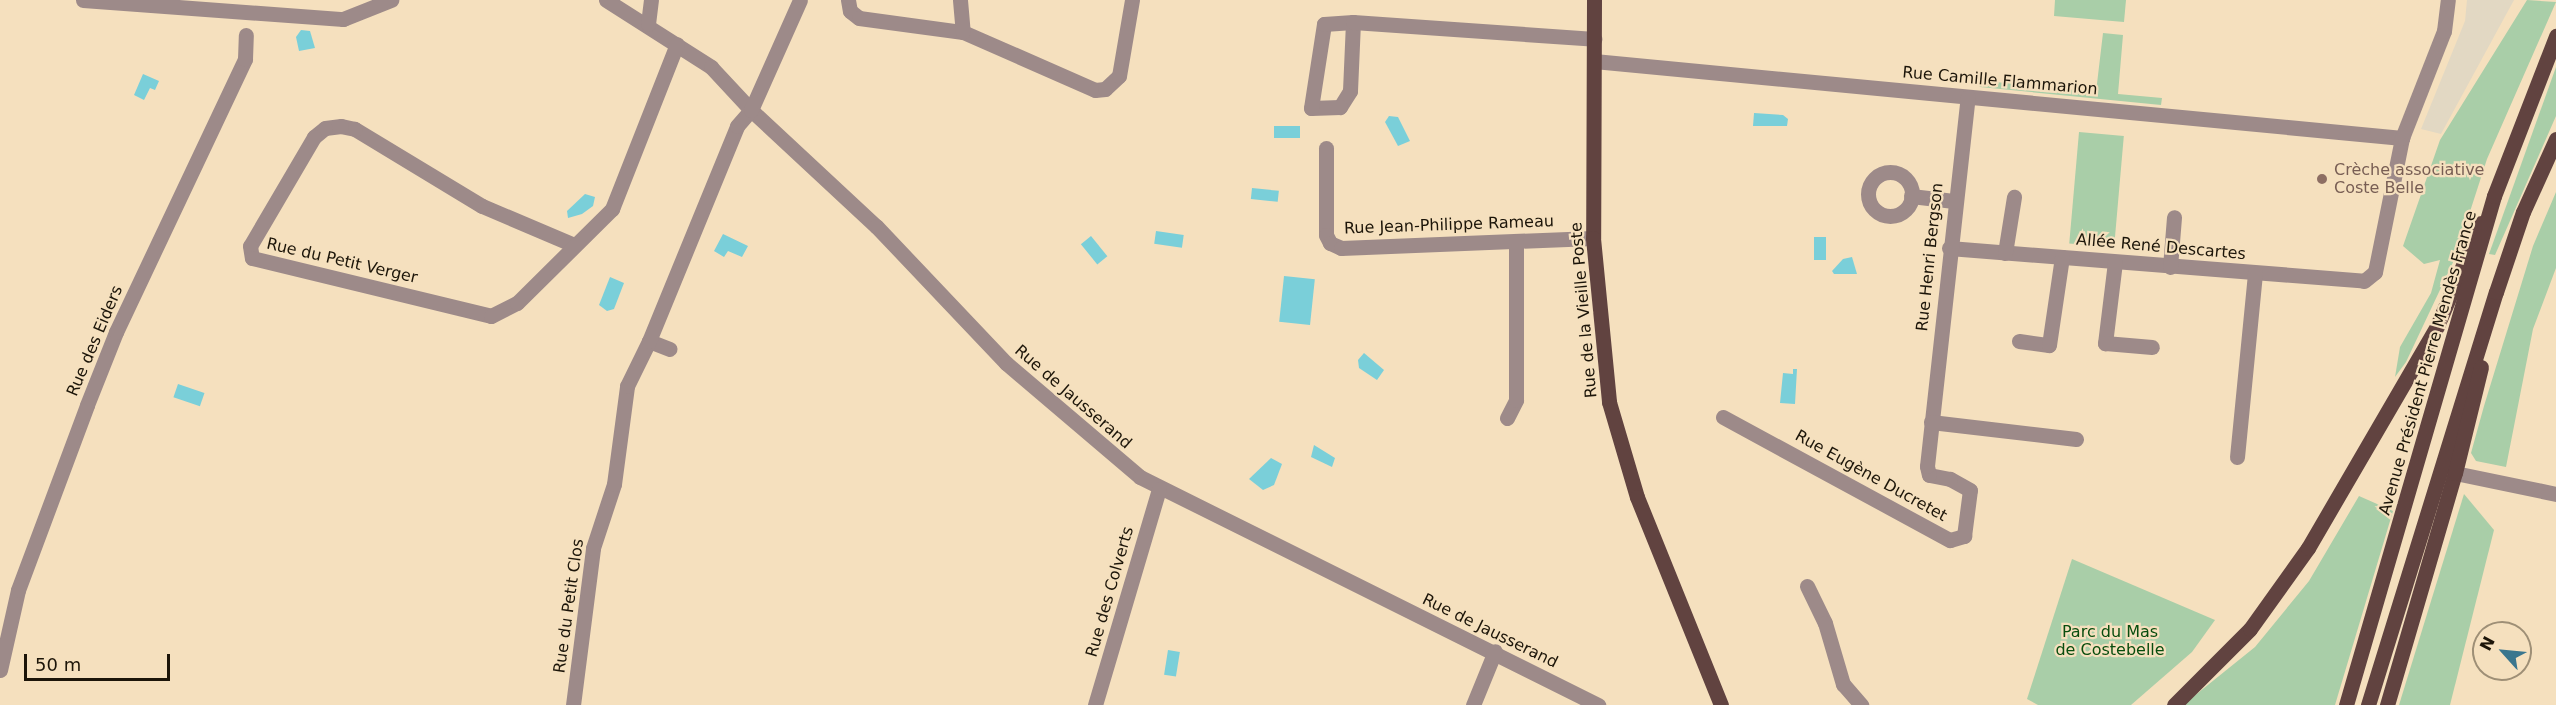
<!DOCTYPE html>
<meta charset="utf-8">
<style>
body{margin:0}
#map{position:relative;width:2556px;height:705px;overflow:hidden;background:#f5e0be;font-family:"DejaVu Sans",sans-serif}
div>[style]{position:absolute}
.commercial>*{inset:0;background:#e2d8c3}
.green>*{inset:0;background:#a9cea8;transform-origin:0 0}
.water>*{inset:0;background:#7acfd9;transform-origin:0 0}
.minor>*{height:15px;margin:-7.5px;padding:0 7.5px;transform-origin:7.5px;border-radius:7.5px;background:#9d8a89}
.minor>.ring{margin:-7.5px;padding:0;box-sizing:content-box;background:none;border:15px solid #9d8a89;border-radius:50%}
.major>*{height:15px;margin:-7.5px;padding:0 7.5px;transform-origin:7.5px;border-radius:7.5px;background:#614340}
.dots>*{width:16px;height:16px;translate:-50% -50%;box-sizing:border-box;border:3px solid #f5e0be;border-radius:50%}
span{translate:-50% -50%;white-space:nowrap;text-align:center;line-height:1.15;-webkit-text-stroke:4.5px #f5e0be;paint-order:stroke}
.street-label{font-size:16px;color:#1c1509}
.education-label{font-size:16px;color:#785e54}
.left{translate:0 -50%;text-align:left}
.park-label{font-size:16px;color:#084d0e}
.north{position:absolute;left:2472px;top:621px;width:60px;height:60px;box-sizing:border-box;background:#f5e0be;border:2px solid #9e8f76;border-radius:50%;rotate:297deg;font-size:16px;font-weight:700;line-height:24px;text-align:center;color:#1c1509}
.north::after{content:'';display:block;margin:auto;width:21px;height:27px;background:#3a768e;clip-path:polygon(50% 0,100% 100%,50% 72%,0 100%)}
.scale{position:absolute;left:24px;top:654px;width:146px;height:27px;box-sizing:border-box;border:3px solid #1c1509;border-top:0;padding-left:8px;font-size:18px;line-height:21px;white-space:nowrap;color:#1c1509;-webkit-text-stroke:4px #f5e0be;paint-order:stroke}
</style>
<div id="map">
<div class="commercial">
<i style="clip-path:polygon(2467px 0,2514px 0,2441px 134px,2421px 129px,2465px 21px)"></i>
</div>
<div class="green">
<i style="clip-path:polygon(2055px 0,2126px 0,2124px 22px,2054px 16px)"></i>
<i style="clip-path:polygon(2527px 0,2556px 2px,2487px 159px,2455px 258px,2406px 362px,2395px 377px,2400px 347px,2431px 293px,2440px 260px,2424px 264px,2403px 246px,2440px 140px)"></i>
<i style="clip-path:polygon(2103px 33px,2123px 35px,2118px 94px,2162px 98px,2161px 105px,1980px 87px,1975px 80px,2096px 92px)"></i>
<i style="clip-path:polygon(2556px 67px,2556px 116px,2495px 255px,2489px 254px)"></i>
<i style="left:2079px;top:132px;width:45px;height:112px;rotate:5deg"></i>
<i style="clip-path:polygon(2556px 192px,2556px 268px,2533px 329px,2506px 467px,2476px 461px,2471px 453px,2484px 406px,2533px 246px)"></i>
<i style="clip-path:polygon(2464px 494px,2494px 530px,2450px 705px,2399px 705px)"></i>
<i style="clip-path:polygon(2359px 496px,2393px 511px,2335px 705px,2183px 705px,2255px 647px,2309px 581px)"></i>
<i style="clip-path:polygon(2072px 559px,2215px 620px,2192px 652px,2131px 705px,2038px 705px,2027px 699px)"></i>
</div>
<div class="water">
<i style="clip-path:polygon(301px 30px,310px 31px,315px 48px,299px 51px,296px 37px)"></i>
<i style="clip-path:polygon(143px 74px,159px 81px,155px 90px,150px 88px,144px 100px,134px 95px)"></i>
<i style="clip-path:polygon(1754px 113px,1783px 115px,1788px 119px,1787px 126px,1753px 126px)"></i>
<i style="clip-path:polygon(1389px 116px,1398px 117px,1410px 141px,1398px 146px,1385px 122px)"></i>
<i style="left:1274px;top:126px;width:26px;height:12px"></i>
<i style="left:1252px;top:188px;width:27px;height:11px;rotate:6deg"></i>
<i style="clip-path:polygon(585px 194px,595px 197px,593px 206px,582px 214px,568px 218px,567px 211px)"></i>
<i style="left:1156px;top:231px;width:28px;height:13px;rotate:8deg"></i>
<i style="clip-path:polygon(723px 234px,748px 246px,742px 257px,728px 251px,724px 257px,714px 251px)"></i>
<i style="left:1091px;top:236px;width:26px;height:13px;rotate:51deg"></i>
<i style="left:1814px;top:237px;width:12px;height:23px"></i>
<i style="clip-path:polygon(1852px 257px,1857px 274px,1834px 274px,1832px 271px,1843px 259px)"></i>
<i style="left:1284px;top:276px;width:31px;height:46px;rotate:6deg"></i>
<i style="clip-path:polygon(610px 277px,624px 283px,614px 309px,607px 311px,599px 305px)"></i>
<i style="clip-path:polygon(1364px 353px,1384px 370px,1377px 380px,1359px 368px,1358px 360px)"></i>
<i style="clip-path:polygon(1793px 369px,1797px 369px,1795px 404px,1780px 403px,1783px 373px,1793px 374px)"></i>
<i style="left:178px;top:384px;width:28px;height:14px;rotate:19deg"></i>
<i style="clip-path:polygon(1314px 445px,1335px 458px,1332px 467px,1311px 457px)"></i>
<i style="clip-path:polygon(1271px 458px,1282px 464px,1274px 485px,1263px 490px,1249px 479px)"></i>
<i style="left:1168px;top:650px;width:12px;height:25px;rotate:9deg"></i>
</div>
<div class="minor">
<i style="left:83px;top:0;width:261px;rotate:4.2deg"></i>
<i style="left:343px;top:19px;width:52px;rotate:-21.6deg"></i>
<i style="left:606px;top:0;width:125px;rotate:32.5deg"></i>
<i style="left:711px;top:67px;width:59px;rotate:47.1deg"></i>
<i style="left:751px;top:110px;width:171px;rotate:42.9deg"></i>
<i style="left:876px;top:226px;width:189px;rotate:46.5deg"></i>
<i style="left:1006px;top:363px;width:176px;rotate:40.4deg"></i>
<i style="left:1140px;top:477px;width:512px;rotate:26.46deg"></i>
<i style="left:848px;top:0;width:11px;rotate:80deg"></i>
<i style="left:850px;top:11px;width:11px;rotate:38deg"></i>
<i style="left:859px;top:18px;width:105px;rotate:7.7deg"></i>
<i style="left:963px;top:32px;width:144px;rotate:23.7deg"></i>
<i style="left:1095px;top:90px;width:10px;rotate:-6deg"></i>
<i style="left:1105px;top:89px;width:19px;rotate:-43deg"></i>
<i style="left:1119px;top:76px;width:77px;rotate:-80.3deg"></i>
<i style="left:960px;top:0;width:32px;rotate:85deg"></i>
<i style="left:1353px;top:22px;width:69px;rotate:92.5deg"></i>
<i style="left:1350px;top:91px;width:19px;rotate:122deg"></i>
<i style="left:1340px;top:107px;width:29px;rotate:178deg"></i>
<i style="left:1311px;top:108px;width:85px;rotate:-81.2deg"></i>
<i style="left:1324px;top:24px;width:29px;rotate:-4deg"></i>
<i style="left:1353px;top:22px;width:242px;rotate:4deg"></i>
<i style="left:648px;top:24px;width:24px;rotate:-83deg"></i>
<i style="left:1594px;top:61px;width:812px;rotate:5.44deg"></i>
<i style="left:1326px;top:148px;width:87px;rotate:90deg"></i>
<i style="left:1326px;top:235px;width:9px;rotate:63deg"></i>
<i style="left:1330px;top:243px;width:12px;rotate:24deg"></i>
<i style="left:1341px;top:248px;width:252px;rotate:-2.3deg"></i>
<i class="ring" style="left:1868px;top:172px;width:29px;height:29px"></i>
<i style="left:1911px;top:196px;width:43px;rotate:6.6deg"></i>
<i style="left:574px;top:245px;width:100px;rotate:-157deg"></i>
<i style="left:482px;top:206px;width:149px;rotate:-148.8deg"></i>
<i style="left:355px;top:129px;width:14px;rotate:-168deg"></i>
<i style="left:341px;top:126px;width:16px;rotate:173deg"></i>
<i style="left:325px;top:128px;width:14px;rotate:141deg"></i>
<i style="left:314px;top:137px;width:126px;rotate:120.4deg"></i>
<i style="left:250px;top:246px;width:12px;rotate:81deg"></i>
<i style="left:252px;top:258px;width:246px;rotate:13.6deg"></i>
<i style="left:491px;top:316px;width:29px;rotate:-27deg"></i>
<i style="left:517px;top:303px;width:134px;rotate:-44.7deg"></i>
<i style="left:612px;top:209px;width:177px;rotate:-68.5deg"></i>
<i style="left:1949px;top:248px;width:416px;rotate:4.5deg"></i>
<i style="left:2364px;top:281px;width:14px;rotate:-39deg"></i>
<i style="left:2375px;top:272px;width:137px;rotate:-78.6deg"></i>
<i style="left:2402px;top:138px;width:115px;rotate:-68.6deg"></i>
<i style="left:2444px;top:31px;width:31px;rotate:-83deg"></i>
<i style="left:2005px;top:253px;width:57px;rotate:-80.9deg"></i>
<i style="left:2115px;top:262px;width:82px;rotate:97deg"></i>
<i style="left:2105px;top:343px;width:47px;rotate:4.9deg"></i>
<i style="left:2170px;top:267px;width:50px;rotate:-85.4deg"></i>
<i style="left:649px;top:341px;width:22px;rotate:21deg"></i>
<i style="left:2019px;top:341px;width:30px;rotate:8deg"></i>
<i style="left:2049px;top:345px;width:89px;rotate:-81.6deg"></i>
<i style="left:1723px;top:417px;width:258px;rotate:28.5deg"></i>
<i style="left:1950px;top:540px;width:15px;rotate:-16deg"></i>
<i style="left:1964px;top:536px;width:46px;rotate:-82.6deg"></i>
<i style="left:1970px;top:490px;width:23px;rotate:-151deg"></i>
<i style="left:1950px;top:479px;width:21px;rotate:-169deg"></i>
<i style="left:1929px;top:475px;width:9px;rotate:-103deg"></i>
<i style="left:1927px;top:466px;width:371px;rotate:-83.7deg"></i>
<i style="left:1507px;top:418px;width:20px;rotate:-63deg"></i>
<i style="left:1516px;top:400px;width:159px;rotate:-90deg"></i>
<i style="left:1931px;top:422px;width:146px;rotate:6.7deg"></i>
<i style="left:2237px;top:457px;width:185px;rotate:-84.4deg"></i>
<i style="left:2455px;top:473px;width:103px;rotate:11.7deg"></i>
<i style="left:1807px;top:586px;width:41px;rotate:64.1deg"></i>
<i style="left:1825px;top:623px;width:64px;rotate:73.6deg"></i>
<i style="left:1843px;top:684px;width:28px;rotate:49deg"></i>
<i style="left:0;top:670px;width:82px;rotate:-77.3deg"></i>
<i style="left:18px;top:590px;width:197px;rotate:-69.5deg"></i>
<i style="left:87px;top:405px;width:79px;rotate:-68.3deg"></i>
<i style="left:116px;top:332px;width:302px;rotate:-64.7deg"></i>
<i style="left:245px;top:59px;width:24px;rotate:-88deg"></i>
<i style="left:573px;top:705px;width:158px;rotate:-82.7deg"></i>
<i style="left:593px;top:548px;width:67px;rotate:-71.8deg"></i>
<i style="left:614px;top:484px;width:99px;rotate:-82.4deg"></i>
<i style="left:627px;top:386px;width:50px;rotate:-63.9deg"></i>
<i style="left:649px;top:341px;width:232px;rotate:-67.7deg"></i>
<i style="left:737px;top:126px;width:21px;rotate:-49deg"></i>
<i style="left:751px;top:110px;width:120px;rotate:-66deg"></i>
<i style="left:1095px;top:705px;width:225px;rotate:-73.5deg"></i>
<i style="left:1473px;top:705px;width:58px;rotate:-67.8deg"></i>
</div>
<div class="major">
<i style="left:1594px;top:0;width:238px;rotate:90.2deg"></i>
<i style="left:1593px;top:238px;width:165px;rotate:84.4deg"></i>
<i style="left:1609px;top:402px;width:99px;rotate:73.6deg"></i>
<i style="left:1637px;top:497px;width:224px;rotate:68deg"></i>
<i style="left:2174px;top:705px;width:107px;rotate:-45deg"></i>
<i style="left:2250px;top:629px;width:100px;rotate:-54.4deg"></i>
<i style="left:2308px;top:548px;width:257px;rotate:-59.8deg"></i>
<i style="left:2437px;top:326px;width:112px;rotate:-66.9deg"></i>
<i style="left:2346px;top:705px;width:530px;rotate:-73.79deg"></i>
<i style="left:2494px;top:196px;width:172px;rotate:-68.8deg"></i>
<i style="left:2368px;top:705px;width:432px;rotate:-72.8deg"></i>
<i style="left:2496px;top:292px;width:84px;rotate:-71.4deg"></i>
<i style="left:2523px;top:212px;width:80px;rotate:-65.7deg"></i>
<i style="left:2387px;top:705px;width:242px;rotate:-73.7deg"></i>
<i style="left:2455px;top:473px;width:109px;rotate:-76.2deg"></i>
</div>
<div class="dots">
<i style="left:2322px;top:179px;background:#8d6e63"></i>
</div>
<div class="street-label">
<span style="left:2000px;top:81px;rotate:5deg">Rue Camille Flammarion</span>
<span style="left:1449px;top:225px;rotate:-2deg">Rue Jean-Philippe Rameau</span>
<span style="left:2161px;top:247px;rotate:5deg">Allée René Descartes</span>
<span style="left:1930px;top:257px;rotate:-84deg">Rue Henri Bergson</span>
<span style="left:342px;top:261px;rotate:13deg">Rue du Petit Verger</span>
<span style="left:1584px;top:310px;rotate:-95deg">Rue de la Vieille Poste</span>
<span style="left:95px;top:341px;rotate:-67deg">Rue des Eiders</span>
<span style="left:2428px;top:363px;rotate:-74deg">Avenue Président Pierre Mendès France</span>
<span style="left:1073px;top:397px;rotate:41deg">Rue de Jausserand</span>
<span style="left:1871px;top:476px;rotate:29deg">Rue Eugène Ducretet</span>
<span style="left:1110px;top:592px;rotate:-74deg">Rue des Colverts</span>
<span style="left:569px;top:606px;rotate:-82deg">Rue du Petit Clos</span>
<span style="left:1490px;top:631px;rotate:26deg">Rue de Jausserand</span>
</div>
<div class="education-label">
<span class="left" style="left:2334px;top:179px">Crèche associative<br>Coste Belle</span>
</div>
<div class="park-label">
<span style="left:2110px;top:641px">Parc du Mas<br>de Costebelle</span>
</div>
<div class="north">N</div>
<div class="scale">50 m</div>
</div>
